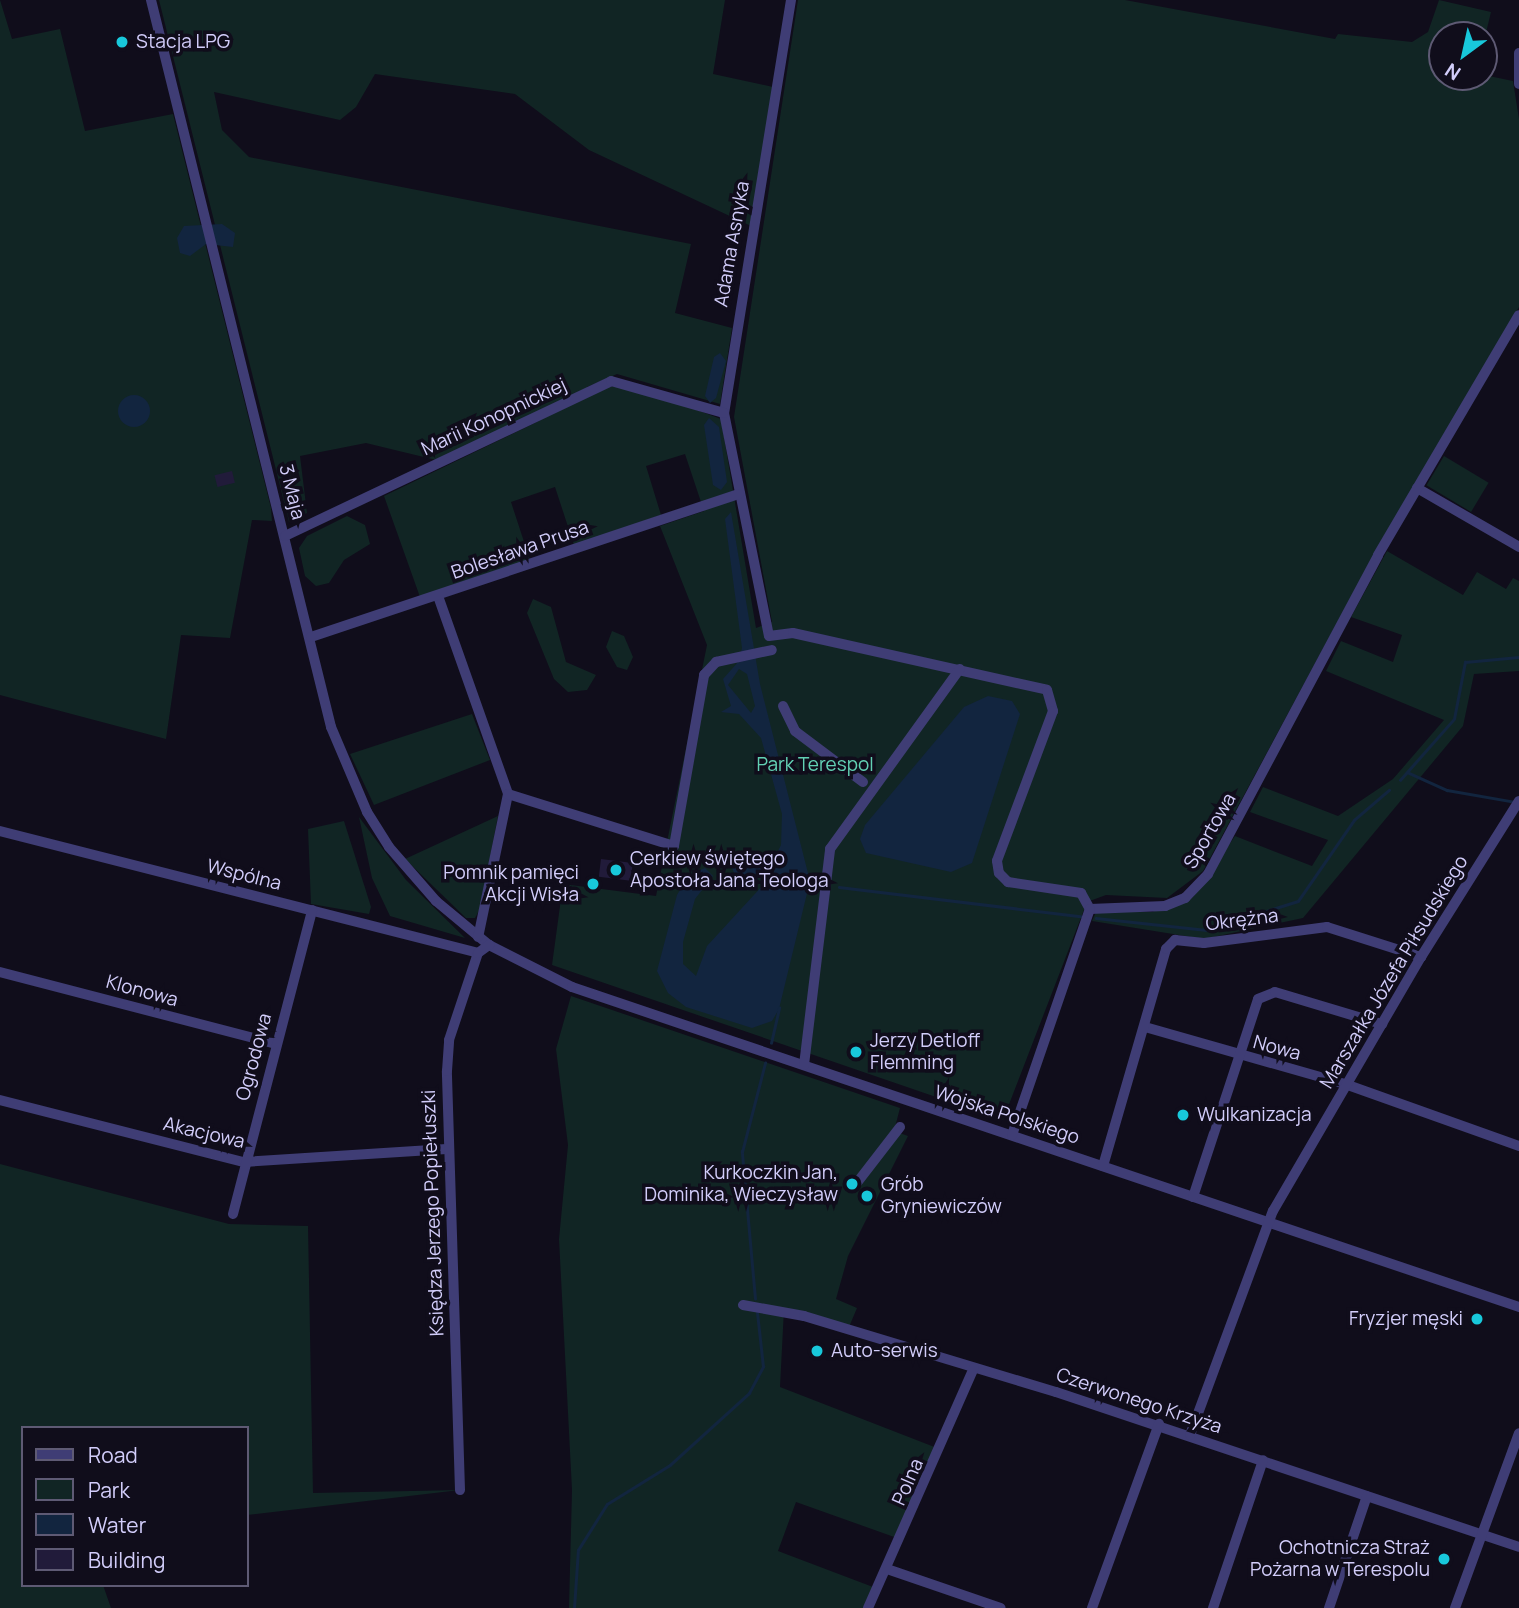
<!DOCTYPE html>
<meta charset="utf-8">
<style>
body{margin:0}
#map{position:relative;width:1519px;height:1608px;overflow:hidden;background:#100d1b;font-family:Manrope,sans-serif}
div>[style]{position:absolute}
.green>*{inset:0;background:#112524;transform-origin:0 0}
.water>*{inset:0;background:#12253f}
.round{border-radius:50%}
.stream>*{height:2.5px;margin:-1.25px;padding:0 1.25px;transform-origin:1.25px;border-radius:1.25px;background:#12253f}
.building>*{inset:0;background:#211b3a;transform-origin:0 0}
.minor>*{height:10px;margin:-5px;padding:0 5px;transform-origin:5px;border-radius:5px;background:#3f3d75}
.dots>*{width:19px;height:19px;translate:-50% -50%;box-sizing:border-box;border:4px solid #100d1b;border-radius:50%}
span{translate:-50% -50%;white-space:nowrap;text-align:center;line-height:1.15;-webkit-text-stroke:7px #100d1b;paint-order:stroke}
.poi-label{font-size:19px;color:#d2cdfa}
.left{translate:0 -50%;text-align:left}
.right{translate:-100% -50%;text-align:right}
.street-label{font-size:19px;color:#d2cdfa}
.park-label{font-size:19px;color:#62d1b4}
.legend{position:absolute;left:21px;top:1426px;width:228px;height:161px;box-sizing:border-box;background:#100d1b;border:2px solid #5e5a74;margin:0;padding:9px 12px;list-style:none;font-size:21px;color:#d2cdfa}
.legend li{display:flex;align-items:center;gap:14px;height:35px}
.legend b{width:35px;border:2px solid #5e5a74}
.north{position:absolute;left:1428px;top:21px;width:70px;height:70px;box-sizing:border-box;background:#100d1b;border:2px solid #5e5a74;border-radius:50%;rotate:213deg;font-size:19px;font-weight:700;line-height:28px;text-align:center;color:#d2cdfa}
.north::after{content:'';display:block;margin:auto;width:24px;height:32px;background:#18c8db;clip-path:polygon(50% 0,100% 100%,50% 72%,0 100%)}
</style>
<div id="map">
<div class="green">
<i style="clip-path:polygon(0 0,12px 39px,60px 29px,85px 131px,173px 114px,271px 508px,272px 521px,252px 520px,230px 638px,181px 635px,166px 739px,0 695px)"></i>
<i style="clip-path:polygon(159px 0,725px 0,713px 74px,773px 87px,751px 226px,589px 150px,515px 94px,375px 74px,356px 107px,340px 120px,214px 92px,222px 130px,249px 157px,691px 244px,675px 313px,732px 328px,720px 404px,617px 374px,587px 387px,633px 386px,721px 419px,756px 628px,772px 622px,734px 417px,798px 0,1125px 0,1335px 39px,1338px 34px,1412px 42px,1428px 32px,1439px 0,1491px 12px,1484px 41px,1484px 35px,1442px 35px,1442px 77px,1484px 75px,1513px 81px,1519px 119px,1519px 307px,1380px 543px,1203px 871px,1167px 898px,1106px 895px,1087px 902px,1003px 1120px,552px 965px,563px 884px,656px 896px,707px 645px,660px 526px,704px 511px,685px 454px,646px 466px,661px 515px,574px 545px,555px 487px,511px 502px,530px 560px,420px 597px,384px 496px,541px 420px,436px 460px,366px 443px,300px 456px,307px 513px,289px 522px)"></i>
<i style="left:1444px;top:456px;width:52px;height:34px;rotate:31deg"></i>
<i style="clip-path:polygon(347px 516px,365px 525px,370px 544px,344px 560px,329px 583px,316px 586px,305px 576px,299px 548px,307px 536px)"></i>
<i style="clip-path:polygon(1387px 551px,1463px 595px,1477px 572px,1506px 589px,1513px 578px,1519px 581px,1519px 671px,1474px 674px,1463px 726px,1303px 918px,1204px 939px,1092px 921px,1096px 912px,1152px 912px,1193px 897px,1235px 836px,1312px 866px,1328px 840px,1250px 812px,1263px 787px,1338px 816px,1393px 779px,1444px 720px,1326px 671px,1341px 641px,1393px 662px,1402px 635px,1351px 617px)"></i>
<i style="clip-path:polygon(533px 599px,551px 607px,566px 662px,596px 675px,587px 690px,568px 692px,554px 679px,527px 613px)"></i>
<i style="clip-path:polygon(612px 631px,624px 636px,633px 657px,627px 670px,617px 667px,606px 647px)"></i>
<i style="clip-path:polygon(472px 714px,490px 760px,374px 805px,350px 754px)"></i>
<i style="clip-path:polygon(498px 816px,480px 909px,475px 918px,466px 918px,405px 859px)"></i>
<i style="clip-path:polygon(359px 817px,406px 880px,465px 938px,390px 916px,372px 878px)"></i>
<i style="clip-path:polygon(344px 821px,371px 907px,369px 914px,311px 904px,308px 829px)"></i>
<i style="clip-path:polygon(571px 996px,900px 1108px,894px 1131px,908px 1136px,848px 1256px,836px 1299px,857px 1308px,849px 1327px,784px 1309px,780px 1387px,937px 1448px,897px 1538px,796px 1502px,778px 1551px,873px 1587px,863px 1608px,569px 1608px,572px 1490px,559px 1239px,568px 1145px,556px 1049px)"></i>
<i style="clip-path:polygon(0 1164px,229px 1224px,308px 1226px,313px 1493px,460px 1490px,247px 1515px,247px 1428px,23px 1428px,23px 1585px,103px 1585px,111px 1608px,0 1608px)"></i>
</div>
<div class="water">
<i style="clip-path:polygon(222px 224px,235px 233px,233px 247px,206px 244px,190px 256px,180px 253px,177px 238px,184px 226px)"></i>
<i style="clip-path:polygon(720px 353px,726px 361px,716px 398px,710px 403px,705px 396px,714px 357px)"></i>
<i class="round" style="left:118px;top:395px;width:32px;height:32px"></i>
<i style="clip-path:polygon(709px 418px,719px 427px,727px 482px,721px 490px,713px 485px,704px 425px)"></i>
<i style="clip-path:polygon(evenodd,731px 512px,760px 684px,810px 881px,779px 1009px,772px 1021px,752px 1028px,686px 1007px,668px 993px,657px 971px,677px 895px,689px 875px,705px 868px,713px 876px,695px 899px,683px 942px,683px 964px,696px 976px,707px 946px,765px 883px,760px 874px,735px 875px,732px 868px,771px 865px,781px 845px,782px 814px,761px 738px,739px 714px,721px 712px,731px 706px,723px 679px,739px 661px,742px 648px,725px 519px,731px 512px,739px 669px,747px 674px,755px 706px,751px 713px,728px 685px,739px 669px)"></i>
<i style="clip-path:polygon(988px 696px,1012px 701px,1020px 714px,972px 863px,951px 872px,866px 853px,860px 839px,865px 825px,964px 707px)"></i>
</div>
<div class="stream">
<i style="left:1409px;top:773px;width:42px;rotate:24.1deg"></i>
<i style="left:1447px;top:790px;width:70px;rotate:9.9deg"></i>
<i style="left:1400px;top:780px;width:81px;rotate:-48.5deg"></i>
<i style="left:1454px;top:719px;width:58px;rotate:-79.1deg"></i>
<i style="left:1465px;top:662px;width:54px;rotate:-5.3deg"></i>
<i style="left:839px;top:887px;width:243px;rotate:6.9deg"></i>
<i style="left:1096px;top:918px;width:111px;rotate:6.2deg"></i>
<i style="left:1206px;top:930px;width:96px;rotate:-17.5deg"></i>
<i style="left:1298px;top:901px;width:98px;rotate:-55.3deg"></i>
<i style="left:1354px;top:820px;width:46px;rotate:-40.6deg"></i>
<i style="left:771px;top:1043px;width:36px;rotate:-77deg"></i>
<i style="left:755px;top:1299px;width:148px;rotate:-95.1deg"></i>
<i style="left:742px;top:1152px;width:92px;rotate:-75.5deg"></i>
<i style="left:574px;top:1608px;width:58px;rotate:-86.1deg"></i>
<i style="left:578px;top:1550px;width:54px;rotate:-57.8deg"></i>
<i style="left:607px;top:1504px;width:74px;rotate:-31.8deg"></i>
<i style="left:670px;top:1465px;width:107px;rotate:-42.3deg"></i>
<i style="left:749px;top:1393px;width:30px;rotate:-62deg"></i>
<i style="left:763px;top:1367px;width:54px;rotate:-96.3deg"></i>
</div>
<div class="building">
<i style="left:232px;top:471px;width:12px;height:18px;rotate:76deg"></i>
<i style="left:601px;top:859px;width:32px;height:18px;rotate:7deg"></i>
</div>
<div class="minor">
<i style="left:151px;top:0;width:749px;rotate:76.09deg"></i>
<i style="left:331px;top:727px;width:92px;rotate:67deg"></i>
<i style="left:367px;top:812px;width:41px;rotate:57.8deg"></i>
<i style="left:389px;top:847px;width:72px;rotate:49deg"></i>
<i style="left:436px;top:901px;width:69px;rotate:39.7deg"></i>
<i style="left:489px;top:945px;width:93px;rotate:26.8deg"></i>
<i style="left:572px;top:987px;width:1000px;rotate:18.67deg"></i>
<i style="left:791px;top:0;width:418px;rotate:99.2deg"></i>
<i style="left:724px;top:413px;width:227px;rotate:78.6deg"></i>
<i style="left:769px;top:636px;width:24px;rotate:-7deg"></i>
<i style="left:793px;top:633px;width:260px;rotate:12.6deg"></i>
<i style="left:1047px;top:690px;width:22px;rotate:74deg"></i>
<i style="left:1053px;top:711px;width:160px;rotate:110.5deg"></i>
<i style="left:997px;top:861px;width:12px;rotate:81deg"></i>
<i style="left:999px;top:873px;width:13px;rotate:45deg"></i>
<i style="left:1008px;top:882px;width:74px;rotate:8.6deg"></i>
<i style="left:1081px;top:893px;width:18px;rotate:61deg"></i>
<i style="left:1519px;top:53px;width:31px;rotate:90deg"></i>
<i style="left:1417px;top:488px;width:118px;rotate:30deg"></i>
<i style="left:285px;top:536px;width:361px;rotate:-25.4deg"></i>
<i style="left:611px;top:381px;width:117px;rotate:15.8deg"></i>
<i style="left:438px;top:596px;width:210px;rotate:70.5deg"></i>
<i style="left:508px;top:794px;width:146px;rotate:101.8deg"></i>
<i style="left:311px;top:637px;width:451px;rotate:-18.5deg"></i>
<i style="left:783px;top:706px;width:28px;rotate:64deg"></i>
<i style="left:795px;top:731px;width:85px;rotate:36.9deg"></i>
<i style="left:508px;top:794px;width:174px;rotate:17.4deg"></i>
<i style="left:674px;top:846px;width:174px;rotate:-80deg"></i>
<i style="left:704px;top:675px;width:18px;rotate:-47deg"></i>
<i style="left:716px;top:662px;width:57px;rotate:-12.1deg"></i>
<i style="left:0;top:831px;width:493px;rotate:14.3deg"></i>
<i style="left:1090px;top:909px;width:75px;rotate:-2.3deg"></i>
<i style="left:1165px;top:906px;width:22px;rotate:-22deg"></i>
<i style="left:1185px;top:898px;width:33px;rotate:-46deg"></i>
<i style="left:1208px;top:874px;width:361px;rotate:-61.9deg"></i>
<i style="left:1378px;top:555px;width:278px;rotate:-59.6deg"></i>
<i style="left:0;top:972px;width:285px;rotate:14.6deg"></i>
<i style="left:1145px;top:1027px;width:208px;rotate:15.9deg"></i>
<i style="left:1345px;top:1084px;width:185px;rotate:19.6deg"></i>
<i style="left:804px;top:1065px;width:218px;rotate:-83.1deg"></i>
<i style="left:830px;top:849px;width:222px;rotate:-54.2deg"></i>
<i style="left:0;top:1100px;width:252px;rotate:14.3deg"></i>
<i style="left:244px;top:1162px;width:203px;rotate:-3.7deg"></i>
<i style="left:1012px;top:1135px;width:239px;rotate:-71deg"></i>
<i style="left:1103px;top:1166px;width:226px;rotate:-73.8deg"></i>
<i style="left:1166px;top:949px;width:13px;rotate:-45deg"></i>
<i style="left:1175px;top:940px;width:29px;rotate:6deg"></i>
<i style="left:1204px;top:943px;width:124px;rotate:-7.4deg"></i>
<i style="left:1327px;top:927px;width:99px;rotate:17.7deg"></i>
<i style="left:856px;top:1184px;width:72px;rotate:-52.3deg"></i>
<i style="left:1193px;top:1197px;width:208px;rotate:-71.8deg"></i>
<i style="left:1258px;top:999px;width:18px;rotate:-22deg"></i>
<i style="left:1275px;top:992px;width:112px;rotate:16.7deg"></i>
<i style="left:233px;top:1214px;width:314px;rotate:-75.4deg"></i>
<i style="left:743px;top:1305px;width:62px;rotate:10.2deg"></i>
<i style="left:804px;top:1316px;width:263px;rotate:16.8deg"></i>
<i style="left:1056px;top:1392px;width:488px;rotate:18.5deg"></i>
<i style="left:1190px;top:1435px;width:239px;rotate:-69.7deg"></i>
<i style="left:1273px;top:1211px;width:294px;rotate:-59.8deg"></i>
<i style="left:1421px;top:957px;width:184px;rotate:-57.9deg"></i>
<i style="left:460px;top:1490px;width:419px;rotate:-91.8deg"></i>
<i style="left:447px;top:1071px;width:31px;rotate:-86deg"></i>
<i style="left:449px;top:1040px;width:92px;rotate:-71.6deg"></i>
<i style="left:478px;top:953px;width:14px;rotate:-36deg"></i>
<i style="left:887px;top:1569px;width:120px;rotate:18.9deg"></i>
<i style="left:868px;top:1608px;width:262px;rotate:-66.2deg"></i>
<i style="left:1092px;top:1608px;width:196px;rotate:-70deg"></i>
<i style="left:1213px;top:1608px;width:156px;rotate:-71.3deg"></i>
<i style="left:1329px;top:1608px;width:118px;rotate:-71.3deg"></i>
<i style="left:1455px;top:1608px;width:186px;rotate:-69.9deg"></i>
</div>
<div class="dots">
<i style="left:122px;top:42px;background:#18c8db"></i>
<i style="left:616px;top:870px;background:#18c8db"></i>
<i style="left:593px;top:884px;background:#18c8db"></i>
<i style="left:856px;top:1052px;background:#18c8db"></i>
<i style="left:1183px;top:1115px;background:#18c8db"></i>
<i style="left:852px;top:1184px;background:#18c8db"></i>
<i style="left:867px;top:1196px;background:#18c8db"></i>
<i style="left:1477px;top:1319px;background:#18c8db"></i>
<i style="left:817px;top:1351px;background:#18c8db"></i>
<i style="left:1444px;top:1559px;background:#18c8db"></i>
</div>
<div class="poi-label">
<span class="left" style="left:136px;top:42px">Stacja LPG</span>
<span class="left" style="left:630px;top:870px">Cerkiew świętego<br>Apostoła Jana Teologa</span>
<span class="right" style="left:579px;top:884px">Pomnik pamięci<br>Akcji Wisła</span>
<span class="left" style="left:870px;top:1052px">Jerzy Detloff<br>Flemming</span>
<span class="left" style="left:1197px;top:1115px">Wulkanizacja</span>
<span class="right" style="left:838px;top:1184px">Kurkoczkin Jan,<br>Dominika, Wieczysław</span>
<span class="left" style="left:881px;top:1196px">Grób<br>Gryniewiczów</span>
<span class="right" style="left:1463px;top:1319px">Fryzjer męski</span>
<span class="left" style="left:831px;top:1351px">Auto-serwis</span>
<span class="right" style="left:1430px;top:1559px">Ochotnicza Straż<br>Pożarna w Terespolu</span>
</div>
<div class="street-label">
<span style="left:732px;top:244px;rotate:-80deg">Adama Asnyka</span>
<span style="left:494px;top:417px;rotate:-25deg">Marii Konopnickiej</span>
<span style="left:292px;top:492px;rotate:76deg">3 Maja</span>
<span style="left:520px;top:550px;rotate:-19deg">Bolesława Prusa</span>
<span style="left:1210px;top:831px;rotate:-60deg">Sportowa</span>
<span style="left:244px;top:875px;rotate:14deg">Wspólna</span>
<span style="left:1242px;top:920px;rotate:-7deg">Okrężna</span>
<span style="left:1394px;top:972px;rotate:-59deg">Marszałka Józefa Piłsudskiego</span>
<span style="left:142px;top:991px;rotate:15deg">Klonowa</span>
<span style="left:1277px;top:1048px;rotate:15deg">Nowa</span>
<span style="left:254px;top:1057px;rotate:-75deg">Ogrodowa</span>
<span style="left:1007px;top:1115px;rotate:18deg">Wojska Polskiego</span>
<span style="left:204px;top:1133px;rotate:13deg">Akacjowa</span>
<span style="left:433px;top:1213px;rotate:-92deg">Księdza Jerzego Popiełuszki</span>
<span style="left:1139px;top:1401px;rotate:18deg">Czerwonego Krzyża</span>
<span style="left:908px;top:1482px;rotate:-66deg">Polna</span>
</div>
<div class="park-label">
<span style="left:815px;top:765px">Park Terespol</span>
</div>
<ul class="legend">
<li><b style="height:9px;background:#3f3d75"></b>Road</li>
<li><b style="height:19px;background:#112524"></b>Park</li>
<li><b style="height:19px;background:#12253f"></b>Water</li>
<li><b style="height:19px;background:#211b3a"></b>Building</li>
</ul>
<div class="north">N</div>
</div>
